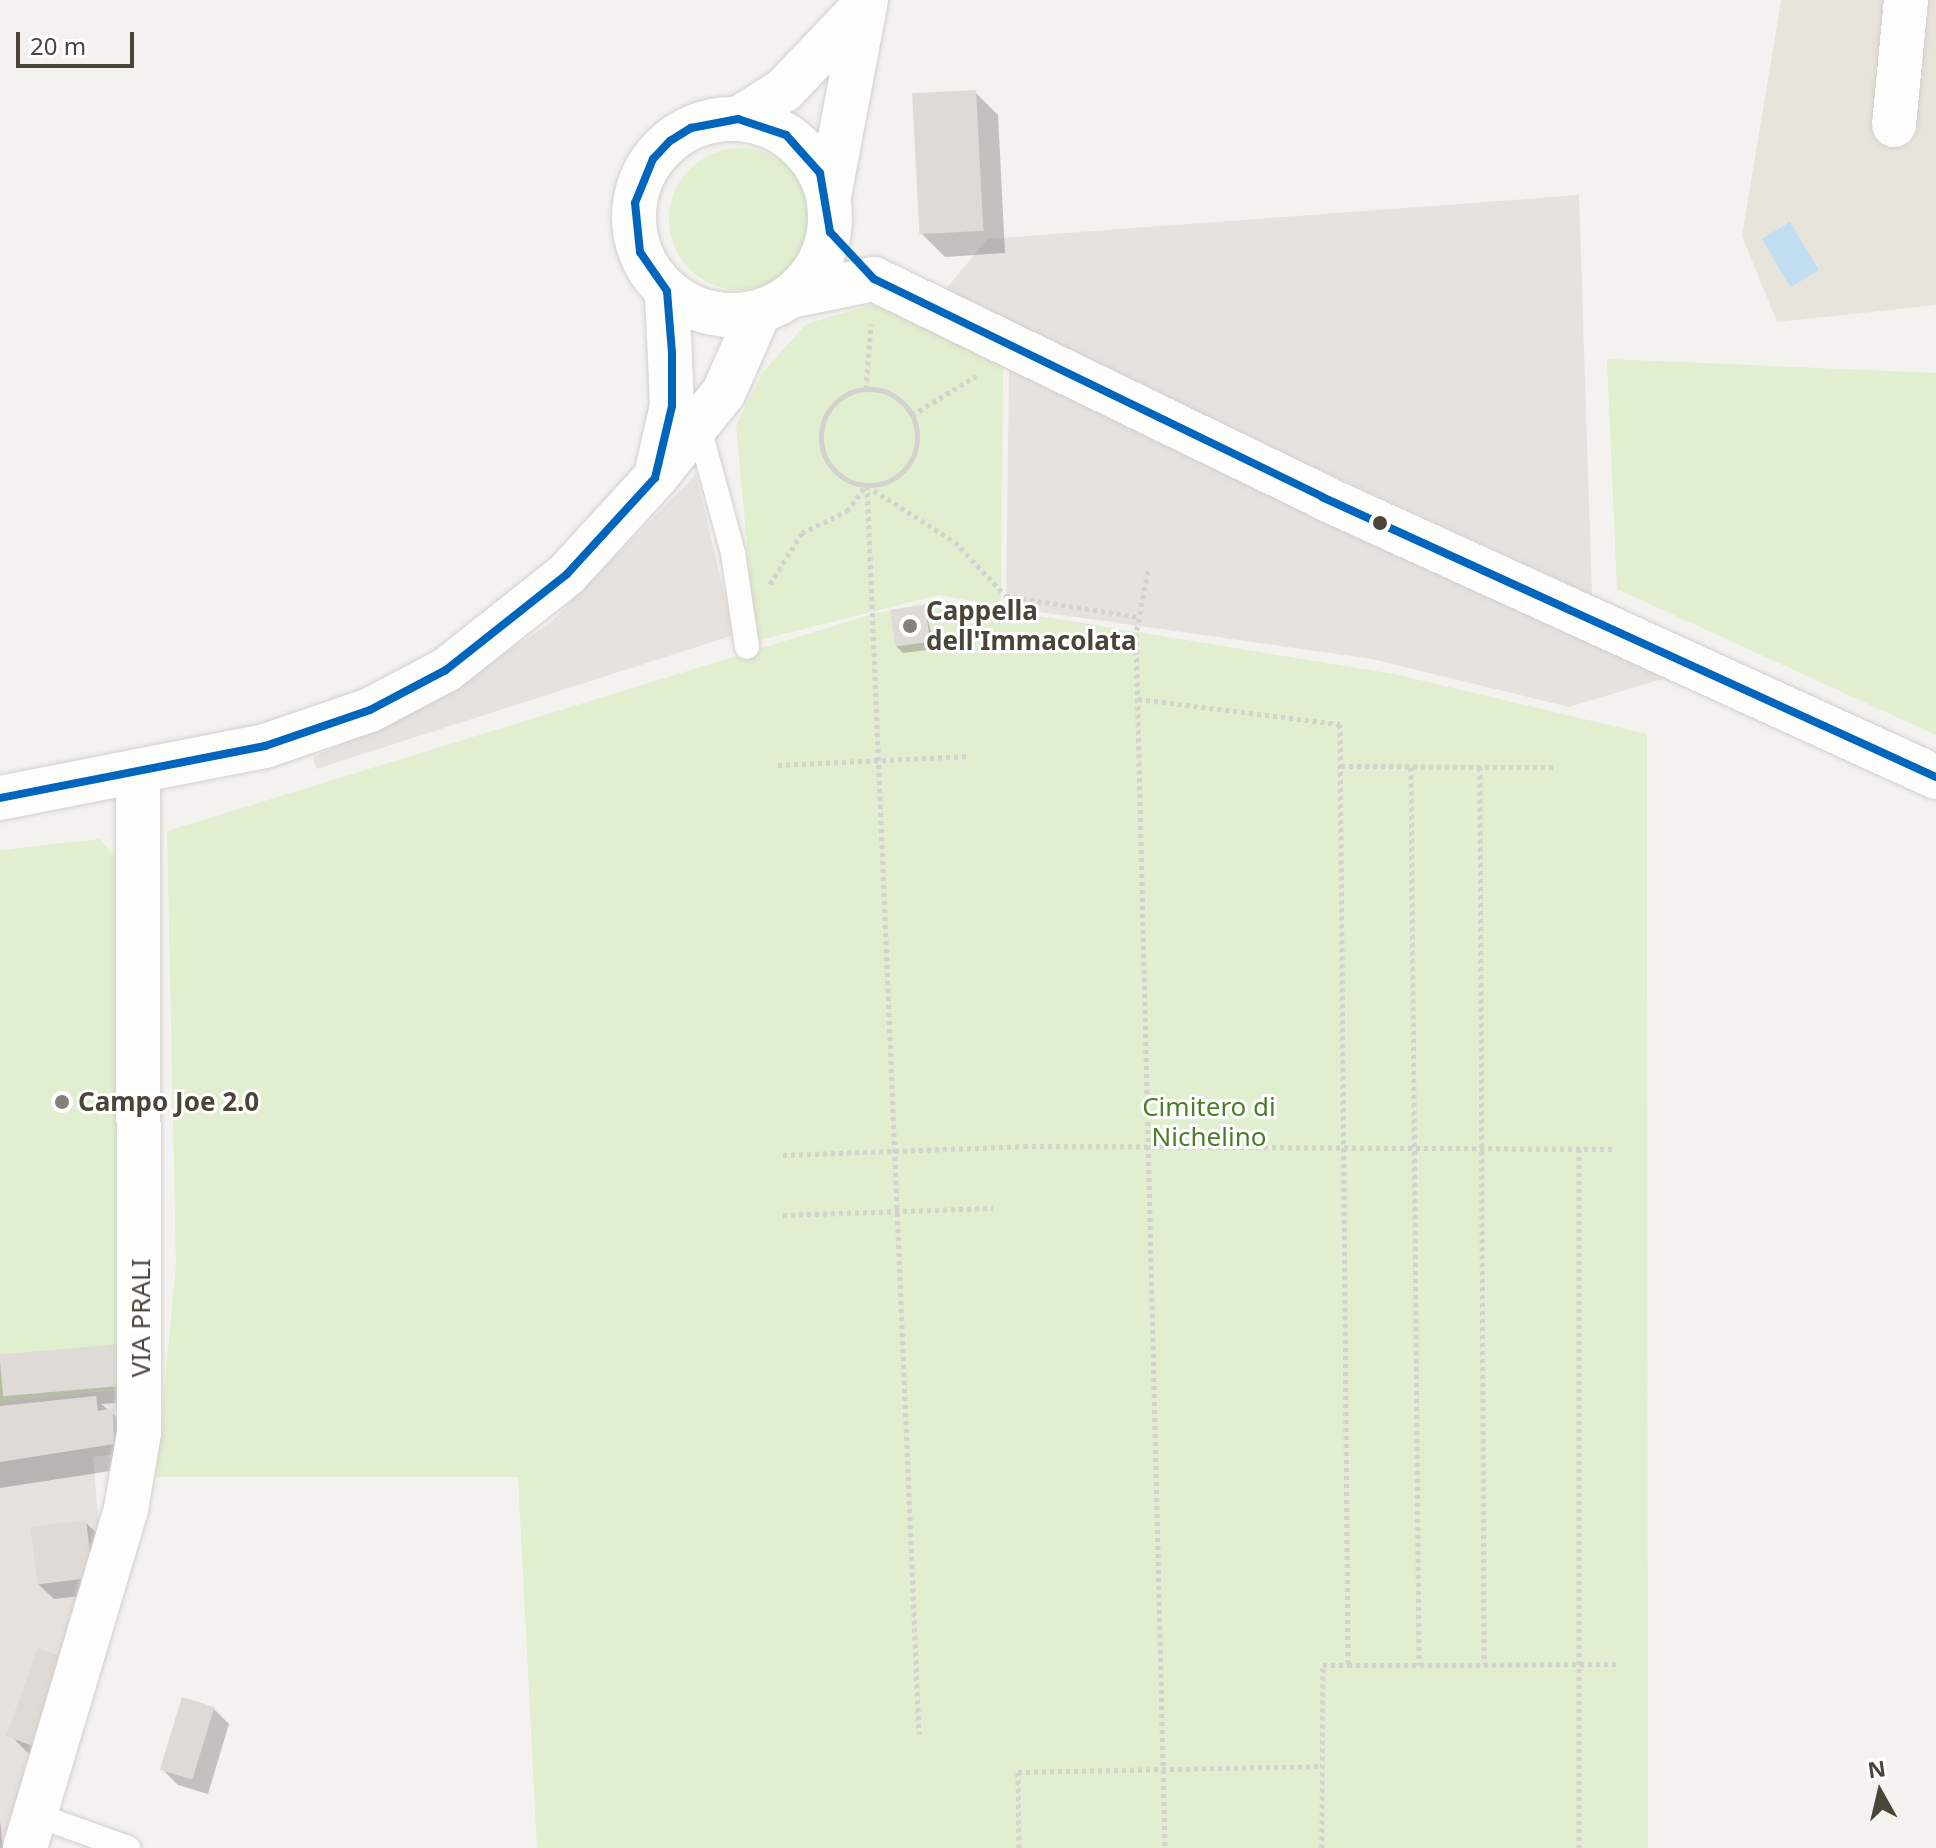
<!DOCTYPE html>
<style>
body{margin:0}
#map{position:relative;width:1936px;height:1848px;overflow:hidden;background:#f4f2ee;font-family:"Noto Sans",sans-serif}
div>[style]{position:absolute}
.residential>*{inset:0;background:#e7e4dc}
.industrial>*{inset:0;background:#e6e2de}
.green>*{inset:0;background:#e1eecf}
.round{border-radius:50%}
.parking>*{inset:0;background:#e6e3df}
.water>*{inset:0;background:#c0ddf1;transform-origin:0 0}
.shadow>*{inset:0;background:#0003}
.building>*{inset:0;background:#dedbd6;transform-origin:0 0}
.path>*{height:5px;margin-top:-2.5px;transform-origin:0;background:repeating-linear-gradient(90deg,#d3d2cc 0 4px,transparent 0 8px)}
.path>.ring{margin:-2.5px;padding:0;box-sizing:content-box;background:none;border:5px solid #d3d2cc;border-radius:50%}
.roads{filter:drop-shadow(0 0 2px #d2d0cb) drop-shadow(0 0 2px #d2d0cb)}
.service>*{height:24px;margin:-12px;padding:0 12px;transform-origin:12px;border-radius:12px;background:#fdfdfc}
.minor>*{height:44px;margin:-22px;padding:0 22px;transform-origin:22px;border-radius:22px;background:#fdfdfc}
.minor>.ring{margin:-22px;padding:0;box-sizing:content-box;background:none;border:44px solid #fdfdfc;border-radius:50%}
.bus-1>*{height:8px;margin:-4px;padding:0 4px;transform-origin:4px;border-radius:4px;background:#0065bd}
.dots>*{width:22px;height:22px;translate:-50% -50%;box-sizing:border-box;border:4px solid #fff;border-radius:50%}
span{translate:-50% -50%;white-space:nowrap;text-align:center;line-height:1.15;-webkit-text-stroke:6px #fff;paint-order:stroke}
.poi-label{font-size:26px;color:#4b4439;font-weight:700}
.left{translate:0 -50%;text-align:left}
.park-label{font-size:26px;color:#4a7f2a}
.street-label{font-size:26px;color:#4b4439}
.north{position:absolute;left:1840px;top:1752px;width:80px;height:80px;-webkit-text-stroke:6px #fff;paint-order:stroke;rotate:352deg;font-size:22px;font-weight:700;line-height:32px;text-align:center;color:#4b4439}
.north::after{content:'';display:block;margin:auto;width:28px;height:36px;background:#4b4439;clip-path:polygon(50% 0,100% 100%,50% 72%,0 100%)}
.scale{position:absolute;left:16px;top:32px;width:118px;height:36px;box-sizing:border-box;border:4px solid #4b4439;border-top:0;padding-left:10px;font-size:24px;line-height:28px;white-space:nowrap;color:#4b4439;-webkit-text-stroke:6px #fff;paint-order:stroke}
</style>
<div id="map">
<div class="residential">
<i style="clip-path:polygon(1781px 0,1936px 0,1936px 305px,1777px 322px,1742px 236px)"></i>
</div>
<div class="industrial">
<i style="clip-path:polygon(125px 1389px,115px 1454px,93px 1457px,102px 1562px,10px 1848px,0 1848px,0 1401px)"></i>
</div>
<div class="green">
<i class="round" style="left:669px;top:148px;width:142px;height:142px"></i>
<i style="clip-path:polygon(878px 303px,1003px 360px,1001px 606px,939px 595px,756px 641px,736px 426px,763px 372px,806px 324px)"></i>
<i style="clip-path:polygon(1607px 359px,1936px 373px,1936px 735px,1617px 589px)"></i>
<i style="clip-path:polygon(941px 600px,1394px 674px,1647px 734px,1648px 1848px,537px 1848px,518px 1477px,156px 1477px,176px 1264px,167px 831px,873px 614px)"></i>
<i style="clip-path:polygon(100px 839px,120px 863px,125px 1389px,0 1401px,0 850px)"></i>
</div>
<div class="parking">
<i style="clip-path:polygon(1579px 195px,1592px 595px,941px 295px,987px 239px)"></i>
<i style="clip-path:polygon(1009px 365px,1682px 673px,1569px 707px,1372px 659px,1006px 607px)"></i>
<i style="clip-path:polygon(696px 474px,734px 635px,316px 769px,313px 757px,436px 700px,550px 623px)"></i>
</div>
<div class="water">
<i style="left:1790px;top:222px;width:56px;height:33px;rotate:59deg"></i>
</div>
<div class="shadow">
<i style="clip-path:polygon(975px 92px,998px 115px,1005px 253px,945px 257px,922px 234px)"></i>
<i style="clip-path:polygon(924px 607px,936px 649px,903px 653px,896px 646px)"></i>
<i style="clip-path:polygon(119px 1346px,138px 1401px,101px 1404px,135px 1433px,136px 1467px,0 1488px,0 1360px)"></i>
<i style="clip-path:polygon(85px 1522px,101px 1537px,107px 1593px,54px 1599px,38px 1584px)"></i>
<i style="clip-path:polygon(39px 1651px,53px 1760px,27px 1752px,11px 1736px)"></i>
<i style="clip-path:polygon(214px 1709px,229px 1724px,208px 1794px,178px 1785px,162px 1769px)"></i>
<i style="clip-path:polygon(0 1821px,3px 1848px,0 1848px)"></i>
</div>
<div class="building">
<i style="left:976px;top:90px;width:141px;height:64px;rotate:87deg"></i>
<i style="left:925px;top:605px;width:37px;height:35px;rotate:82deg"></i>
<i style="left:119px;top:1344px;width:42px;height:120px;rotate:85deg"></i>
<i style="clip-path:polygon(96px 1396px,98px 1411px,113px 1408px,114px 1444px,0 1462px,0 1406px)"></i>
<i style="left:86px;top:1520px;width:58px;height:56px;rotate:83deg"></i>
<i style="left:38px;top:1648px;width:30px;height:94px;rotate:20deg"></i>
<i style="left:182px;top:1697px;width:34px;height:76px;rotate:17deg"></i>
</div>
<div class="path">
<i class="ring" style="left:821px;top:389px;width:91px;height:91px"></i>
<i style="left:866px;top:389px;width:65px;rotate:-85.6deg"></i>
<i style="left:912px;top:415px;width:75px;rotate:-31.4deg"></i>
<i style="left:867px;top:485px;width:1250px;rotate:87.62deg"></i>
<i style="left:867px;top:486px;width:104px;rotate:32.5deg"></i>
<i style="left:955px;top:542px;width:74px;rotate:46.6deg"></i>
<i style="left:1006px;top:596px;width:135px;rotate:9deg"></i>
<i style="left:1148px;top:571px;width:64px;rotate:100.8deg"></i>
<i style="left:1136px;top:634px;width:1214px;rotate:88.63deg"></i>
<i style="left:770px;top:584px;width:60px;rotate:-57.9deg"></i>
<i style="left:802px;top:533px;width:50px;rotate:-26.1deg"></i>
<i style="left:847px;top:511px;width:31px;rotate:-53deg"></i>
<i style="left:1138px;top:699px;width:204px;rotate:7.1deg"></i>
<i style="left:1340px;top:724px;width:941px;rotate:89.51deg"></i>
<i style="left:1348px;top:1665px;width:268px;rotate:-0.2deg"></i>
<i style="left:778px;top:765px;width:192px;rotate:-2.7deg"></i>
<i style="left:1341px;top:766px;width:214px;rotate:0.3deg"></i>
<i style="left:1411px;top:767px;width:898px;rotate:89.49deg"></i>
<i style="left:1480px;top:767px;width:897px;rotate:89.74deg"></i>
<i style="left:783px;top:1155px;width:241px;rotate:-2.1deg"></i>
<i style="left:1024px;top:1146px;width:591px;rotate:0.29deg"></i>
<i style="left:783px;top:1215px;width:210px;rotate:-1.9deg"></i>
<i style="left:1019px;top:1848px;width:76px;rotate:-90.8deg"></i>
<i style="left:1018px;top:1772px;width:303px;rotate:-1.1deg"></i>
<i style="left:1322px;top:1848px;width:183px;rotate:-89.7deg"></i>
<i style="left:1323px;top:1665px;width:25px"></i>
<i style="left:1579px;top:1848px;width:698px;rotate:-90deg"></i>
</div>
<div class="roads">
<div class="service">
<i style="left:698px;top:424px;width:134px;rotate:74.8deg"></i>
<i style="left:733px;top:553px;width:95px;rotate:81.5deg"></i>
<i style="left:36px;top:1815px;width:98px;rotate:19.7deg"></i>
</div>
<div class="minor">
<i class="ring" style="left:634px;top:119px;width:152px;height:152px"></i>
<i style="left:738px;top:119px;width:54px;rotate:-32.2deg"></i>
<i style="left:784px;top:90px;width:117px;rotate:-46.4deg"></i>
<i style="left:1894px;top:125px;width:126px;rotate:-84.5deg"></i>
<i style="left:829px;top:196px;width:199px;rotate:-79.3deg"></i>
<i style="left:791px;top:296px;width:85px;rotate:-11.6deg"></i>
<i style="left:874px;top:279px;width:498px;rotate:25.9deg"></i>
<i style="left:1322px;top:497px;width:675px;rotate:24.51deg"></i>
<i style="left:658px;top:467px;width:63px;rotate:-77.1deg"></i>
<i style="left:672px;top:406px;width:115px;rotate:-92.5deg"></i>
<i style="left:0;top:798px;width:270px;rotate:-11.1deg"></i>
<i style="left:265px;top:746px;width:111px;rotate:-18.9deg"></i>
<i style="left:370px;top:710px;width:86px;rotate:-27.8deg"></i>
<i style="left:446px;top:670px;width:154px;rotate:-38.4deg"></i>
<i style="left:567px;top:574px;width:130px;rotate:-47.5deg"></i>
<i style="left:655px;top:478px;width:110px;rotate:-51.3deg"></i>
<i style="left:724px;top:392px;width:87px;rotate:-66.4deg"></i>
<i style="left:25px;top:1848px;width:354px;rotate:-73.4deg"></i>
<i style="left:126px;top:1509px;width:77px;rotate:-80.3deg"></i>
<i style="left:139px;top:1433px;width:661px;rotate:-90.09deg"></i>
</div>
</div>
<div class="bus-1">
<i style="left:830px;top:232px;width:64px;rotate:46.9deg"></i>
<i style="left:874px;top:279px;width:498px;rotate:25.9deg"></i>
<i style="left:1322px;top:497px;width:675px;rotate:24.51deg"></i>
<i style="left:0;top:798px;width:270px;rotate:-11.1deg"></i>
<i style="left:265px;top:746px;width:111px;rotate:-18.9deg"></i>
<i style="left:370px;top:710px;width:86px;rotate:-27.8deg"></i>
<i style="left:446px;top:670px;width:154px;rotate:-38.4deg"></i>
<i style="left:567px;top:574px;width:130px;rotate:-47.5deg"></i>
<i style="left:655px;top:478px;width:74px;rotate:-76.7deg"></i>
<i style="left:672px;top:406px;width:53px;rotate:-90deg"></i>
<i style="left:672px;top:353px;width:62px;rotate:-94.6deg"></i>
<i style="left:667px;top:291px;width:47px;rotate:-124.7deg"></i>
<i style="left:640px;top:252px;width:49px;rotate:-95.8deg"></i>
<i style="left:635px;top:203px;width:48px;rotate:-67.8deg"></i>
<i style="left:653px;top:159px;width:25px;rotate:-47deg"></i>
<i style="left:670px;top:141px;width:25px;rotate:-32deg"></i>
<i style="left:691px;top:128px;width:48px;rotate:-10.8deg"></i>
<i style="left:738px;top:119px;width:51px;rotate:18.4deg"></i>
<i style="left:786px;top:135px;width:51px;rotate:48.2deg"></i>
<i style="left:820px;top:173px;width:60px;rotate:80.4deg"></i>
</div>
<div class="dots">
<i style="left:1380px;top:523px;background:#4b4439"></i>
<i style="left:910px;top:626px;background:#868178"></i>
<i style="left:62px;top:1102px;background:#868178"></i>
</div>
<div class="poi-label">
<span class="left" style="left:926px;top:626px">Cappella<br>dell'Immacolata</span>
<span class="left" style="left:78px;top:1102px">Campo Joe 2.0</span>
</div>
<div class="park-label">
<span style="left:1209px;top:1122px">Cimitero di<br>Nichelino</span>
</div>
<div class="street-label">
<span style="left:141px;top:1318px;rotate:-90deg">VIA PRALI</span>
</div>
<div class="north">N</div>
<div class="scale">20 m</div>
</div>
